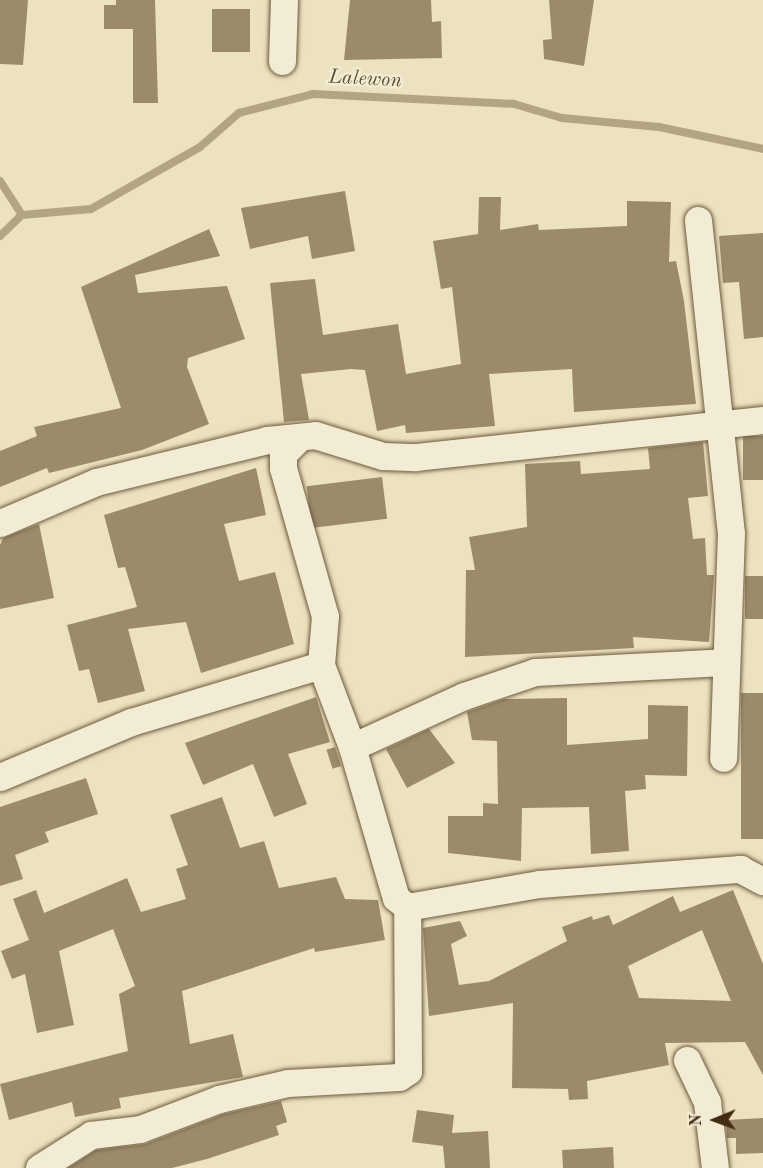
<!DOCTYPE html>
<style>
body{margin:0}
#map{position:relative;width:763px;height:1168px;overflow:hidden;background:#ece2bf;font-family:"Old Standard TT",serif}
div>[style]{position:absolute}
.stream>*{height:8px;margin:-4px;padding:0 4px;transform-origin:4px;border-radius:4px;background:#b3a484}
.building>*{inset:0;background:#9b8b6b;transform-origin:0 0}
.roads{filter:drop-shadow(0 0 2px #6d5a3c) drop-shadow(0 0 2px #6d5a3c)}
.street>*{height:27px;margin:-13.5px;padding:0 13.5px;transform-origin:13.5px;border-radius:13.5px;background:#f3ecd5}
span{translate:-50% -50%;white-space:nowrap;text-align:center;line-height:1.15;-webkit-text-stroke:5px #f3ecd5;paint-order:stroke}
.water-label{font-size:20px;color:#5f4a2e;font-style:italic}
.north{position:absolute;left:685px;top:1090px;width:60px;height:60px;-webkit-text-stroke:4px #f3ecd5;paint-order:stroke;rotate:269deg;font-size:16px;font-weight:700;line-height:24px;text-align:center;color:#432c11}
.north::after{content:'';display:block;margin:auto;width:21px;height:27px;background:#432c11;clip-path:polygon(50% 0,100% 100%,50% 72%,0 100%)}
</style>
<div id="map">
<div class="stream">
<i style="left:0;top:181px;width:40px;rotate:57.1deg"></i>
<i style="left:0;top:236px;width:30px;rotate:-44deg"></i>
<i style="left:22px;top:215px;width:69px;rotate:-5deg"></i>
<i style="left:91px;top:209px;width:125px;rotate:-29.6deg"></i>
<i style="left:200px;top:147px;width:52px;rotate:-41.1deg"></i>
<i style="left:239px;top:113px;width:76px;rotate:-14.4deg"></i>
<i style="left:313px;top:94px;width:201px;rotate:2.8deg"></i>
<i style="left:514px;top:104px;width:50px;rotate:16.3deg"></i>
<i style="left:562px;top:118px;width:97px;rotate:5.3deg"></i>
<i style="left:659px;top:127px;width:106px;rotate:11.9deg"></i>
</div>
<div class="building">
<i style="clip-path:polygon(0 0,28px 0,23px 65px,0 64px)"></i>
<i style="clip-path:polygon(116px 0,155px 0,158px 103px,133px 103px,133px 29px,104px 29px,104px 5px,116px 5px)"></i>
<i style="clip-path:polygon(350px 0,431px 0,432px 22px,441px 21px,442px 58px,344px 60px)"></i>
<i style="clip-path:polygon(549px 0,594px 0,584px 66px,544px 59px,543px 40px,552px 39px)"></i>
<i style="left:212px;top:9px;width:38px;height:43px"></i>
<i style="clip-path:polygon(345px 191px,355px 251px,312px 259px,308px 236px,250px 249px,241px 208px)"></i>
<i style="clip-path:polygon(479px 197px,501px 197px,500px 230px,538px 224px,539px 230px,627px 226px,627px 201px,671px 202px,669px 262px,676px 261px,684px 301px,696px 404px,574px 412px,572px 369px,489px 374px,495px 426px,406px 433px,405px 425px,377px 431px,365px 370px,351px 369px,301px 374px,309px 420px,284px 422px,270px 283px,315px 279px,323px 335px,398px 324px,406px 374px,461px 364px,452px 287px,441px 289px,433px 241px,478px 234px)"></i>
<i style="clip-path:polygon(209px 229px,220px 256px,135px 275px,138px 293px,227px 286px,245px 339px,188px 358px,187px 367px,209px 424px,142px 450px,49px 473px,47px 468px,0 487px,0 451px,37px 436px,34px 427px,121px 408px,81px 287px)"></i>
<i style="clip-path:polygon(763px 233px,763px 337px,744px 339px,739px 282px,723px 283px,719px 236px)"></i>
<i style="left:763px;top:436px;width:44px;height:20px;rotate:90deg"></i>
<i style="clip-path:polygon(703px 442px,708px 496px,688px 498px,693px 539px,705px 538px,707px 575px,714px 575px,709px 642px,633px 637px,634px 648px,465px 657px,466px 570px,475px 570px,469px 537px,527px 527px,525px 464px,580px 461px,581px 474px,650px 469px,648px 448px)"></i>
<i style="clip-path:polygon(256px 468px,266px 515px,224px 524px,239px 581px,275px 572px,294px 644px,201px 673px,186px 622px,128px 629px,145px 691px,98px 703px,89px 669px,79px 671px,67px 625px,137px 607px,125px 567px,118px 568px,104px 515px)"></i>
<i style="left:382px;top:477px;width:42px;height:76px;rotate:83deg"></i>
<i style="clip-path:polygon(39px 524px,54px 598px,0 609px,0 545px,3px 538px)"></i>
<i style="left:745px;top:576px;width:18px;height:43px"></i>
<i style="left:763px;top:693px;width:146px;height:22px;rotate:90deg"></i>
<i style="clip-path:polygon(316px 697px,330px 742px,288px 754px,307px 804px,274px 817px,253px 764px,203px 785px,185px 743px)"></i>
<i style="clip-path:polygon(567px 698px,567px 745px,648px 739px,648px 705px,688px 706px,687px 776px,645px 775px,646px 789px,625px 791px,629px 851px,591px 854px,589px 807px,522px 808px,521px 861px,448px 853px,448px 816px,483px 816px,483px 803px,498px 804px,497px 741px,472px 740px,467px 712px,504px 699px)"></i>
<i style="clip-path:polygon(429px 729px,455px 763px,407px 788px,386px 749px)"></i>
<i style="left:335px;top:747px;width:20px;height:9px;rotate:72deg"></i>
<i style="clip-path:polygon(86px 778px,98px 814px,45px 832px,49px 842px,15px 855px,23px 879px,0 886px,0 807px)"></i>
<i style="clip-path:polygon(222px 797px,240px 848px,264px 841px,279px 888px,336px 877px,345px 899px,378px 900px,385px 940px,315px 952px,314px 948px,182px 991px,190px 1044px,233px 1034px,243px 1077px,119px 1098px,121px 1108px,75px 1117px,72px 1102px,9px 1120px,0 1084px,128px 1051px,119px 994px,135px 986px,113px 929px,59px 951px,74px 1025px,37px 1033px,25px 974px,12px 979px,1px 951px,29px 940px,13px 899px,36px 890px,44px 913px,127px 878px,141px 912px,186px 899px,176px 869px,188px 865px,170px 815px)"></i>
<i style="clip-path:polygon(evenodd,733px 890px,763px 964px,763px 1075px,745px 1042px,665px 1043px,669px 1065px,587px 1081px,588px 1099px,569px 1100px,568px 1089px,512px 1088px,513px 1003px,429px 1016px,423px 928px,460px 921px,467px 936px,451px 944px,459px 985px,489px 981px,567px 941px,562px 927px,592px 916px,593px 920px,609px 915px,613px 925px,673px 896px,680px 912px,733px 890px,702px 930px,731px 1001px,639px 998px,628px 966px,702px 930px)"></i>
<i style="clip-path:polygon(281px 1101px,287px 1122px,276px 1126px,279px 1135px,207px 1159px,172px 1168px,68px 1168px,96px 1150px,145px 1144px,224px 1114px)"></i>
<i style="clip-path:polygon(417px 1110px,454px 1115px,452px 1133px,488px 1131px,490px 1168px,445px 1168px,443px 1146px,412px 1142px)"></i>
<i style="clip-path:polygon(763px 1118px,763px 1153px,736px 1154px,736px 1138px,727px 1138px,726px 1120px)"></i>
<i style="clip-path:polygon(613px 1147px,614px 1168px,563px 1168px,562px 1150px)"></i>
</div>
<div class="roads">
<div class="street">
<i style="left:282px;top:61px;width:61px;rotate:-88.1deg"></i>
<i style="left:698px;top:220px;width:315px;rotate:84deg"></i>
<i style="left:731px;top:533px;width:225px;rotate:92deg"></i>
<i style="left:297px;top:440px;width:20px;rotate:135deg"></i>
<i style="left:283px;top:454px;width:14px;rotate:90deg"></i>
<i style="left:283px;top:468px;width:154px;rotate:74.2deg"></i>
<i style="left:325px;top:616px;width:49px;rotate:94.7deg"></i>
<i style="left:321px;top:665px;width:88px;rotate:69.3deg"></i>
<i style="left:352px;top:747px;width:157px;rotate:73.8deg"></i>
<i style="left:396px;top:898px;width:14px;rotate:39deg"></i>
<i style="left:407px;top:907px;width:134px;rotate:-9.9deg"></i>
<i style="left:539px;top:884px;width:202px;rotate:-4.3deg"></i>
<i style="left:740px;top:869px;width:26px;rotate:28deg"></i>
<i style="left:0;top:523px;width:104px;rotate:-23.1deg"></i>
<i style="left:96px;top:482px;width:176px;rotate:-13.8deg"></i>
<i style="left:267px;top:440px;width:48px;rotate:-5.9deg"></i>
<i style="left:315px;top:435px;width:71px;rotate:17.2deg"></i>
<i style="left:383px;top:456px;width:33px;rotate:2deg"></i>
<i style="left:416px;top:457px;width:349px;rotate:-6.1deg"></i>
<i style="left:352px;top:747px;width:123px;rotate:-24.5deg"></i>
<i style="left:464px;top:696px;width:75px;rotate:-18.7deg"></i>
<i style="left:535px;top:672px;width:189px;rotate:-3deg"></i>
<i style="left:0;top:777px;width:142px;rotate:-22.8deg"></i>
<i style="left:131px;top:722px;width:198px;rotate:-16.7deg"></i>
<i style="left:687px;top:1060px;width:47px;rotate:64.5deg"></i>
<i style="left:707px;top:1102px;width:66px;rotate:83.1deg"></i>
<i style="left:39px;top:1168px;width:62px;rotate:-32.4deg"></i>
<i style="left:91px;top:1135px;width:49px;rotate:-7deg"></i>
<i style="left:140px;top:1129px;width:85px;rotate:-20.8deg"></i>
<i style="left:219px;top:1099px;width:71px;rotate:-13.1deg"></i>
<i style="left:288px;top:1083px;width:111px;rotate:-3.1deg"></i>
<i style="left:399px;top:1077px;width:11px;rotate:-34deg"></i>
<i style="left:408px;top:1071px;width:164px;rotate:-90.3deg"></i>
</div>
</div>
<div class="water-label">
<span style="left:365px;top:80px;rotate:3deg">Lalewon</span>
</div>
<div class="north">N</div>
</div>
